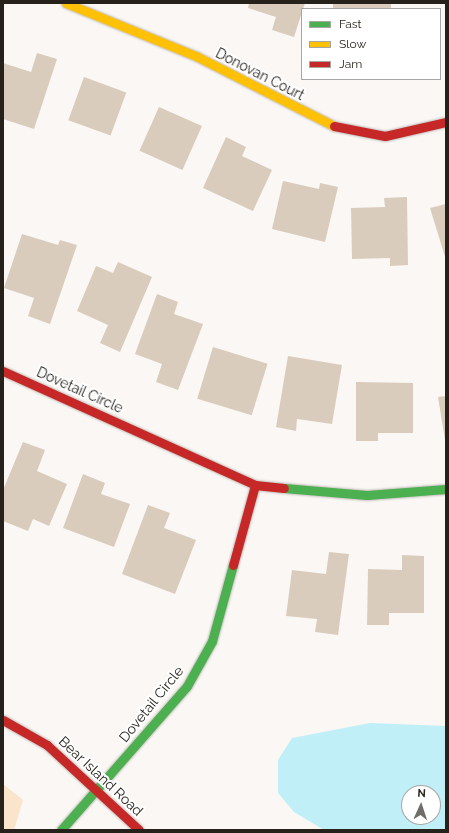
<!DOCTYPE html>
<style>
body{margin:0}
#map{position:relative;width:449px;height:833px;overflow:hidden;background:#faf7f4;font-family:Raleway,sans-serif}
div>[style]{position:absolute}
.green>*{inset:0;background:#fae4cb}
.water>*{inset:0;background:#c1eff8}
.building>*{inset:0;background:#daccbc;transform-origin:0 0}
.roads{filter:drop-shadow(0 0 1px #c0bcb8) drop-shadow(0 0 1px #c0bcb8)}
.fast>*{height:9px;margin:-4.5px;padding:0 4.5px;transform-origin:4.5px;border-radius:4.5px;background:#4caf50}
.slow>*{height:9px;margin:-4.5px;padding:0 4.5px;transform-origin:4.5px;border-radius:4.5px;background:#ffc107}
.jam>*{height:9px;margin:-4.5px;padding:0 4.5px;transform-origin:4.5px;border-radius:4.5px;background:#c62828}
span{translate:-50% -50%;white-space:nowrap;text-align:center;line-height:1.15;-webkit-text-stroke:4px #fff;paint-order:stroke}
.street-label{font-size:14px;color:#26211b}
.frame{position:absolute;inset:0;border:4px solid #26211b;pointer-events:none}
.legend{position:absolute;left:301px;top:8px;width:140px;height:72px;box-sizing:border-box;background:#fff;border:1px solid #a8a6a4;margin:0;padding:5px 7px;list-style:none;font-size:12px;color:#26211b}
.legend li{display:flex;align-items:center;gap:8px;height:20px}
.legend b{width:20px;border:1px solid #a8a6a4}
.north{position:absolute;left:401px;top:785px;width:40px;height:40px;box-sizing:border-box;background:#fff;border:1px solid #a8a6a4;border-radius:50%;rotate:3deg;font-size:11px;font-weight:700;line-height:16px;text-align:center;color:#26211b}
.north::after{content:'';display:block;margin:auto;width:14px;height:18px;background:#706c67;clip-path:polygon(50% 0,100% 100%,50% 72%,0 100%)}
</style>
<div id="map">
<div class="green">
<i style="clip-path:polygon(3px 784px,23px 800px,14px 830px,3px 830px)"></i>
</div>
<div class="water">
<i style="clip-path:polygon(evenodd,370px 723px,446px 726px,446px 830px,324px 830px,294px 812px,278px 793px,278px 760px,292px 738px,370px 723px,409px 793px,433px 793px,433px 817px,409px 817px,409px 793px)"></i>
</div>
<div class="building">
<i style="clip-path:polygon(249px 3px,305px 3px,294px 37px,272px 30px,276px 17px,248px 8px)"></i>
<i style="left:333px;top:3px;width:58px;height:6px"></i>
<i style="clip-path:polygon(37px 53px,57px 59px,34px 129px,3px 119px,3px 63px,31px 72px)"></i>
<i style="left:84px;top:77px;width:45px;height:46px;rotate:20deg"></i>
<i style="left:159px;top:107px;width:47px;height:48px;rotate:24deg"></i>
<i style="clip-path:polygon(226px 137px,246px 147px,242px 156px,272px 170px,253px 211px,203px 188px)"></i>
<i style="clip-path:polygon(283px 181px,319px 189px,320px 183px,338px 187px,325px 242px,272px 229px)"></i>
<i style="clip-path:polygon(407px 197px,408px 265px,390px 266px,390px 258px,352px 259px,351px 208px,385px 207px,384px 198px)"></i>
<i style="clip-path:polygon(446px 204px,446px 260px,430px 208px)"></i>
<i style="clip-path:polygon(22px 234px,58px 245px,60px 240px,77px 245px,50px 324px,28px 316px,34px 298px,4px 288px)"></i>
<i style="clip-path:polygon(118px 262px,152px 277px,120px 352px,100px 343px,108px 325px,77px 311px,96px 266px,113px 273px)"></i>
<i style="clip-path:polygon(157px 294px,178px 302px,174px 314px,203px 324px,178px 390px,156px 382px,162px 364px,135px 354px)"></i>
<i style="left:213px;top:347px;width:57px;height:54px;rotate:17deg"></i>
<i style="clip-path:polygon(288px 356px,342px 365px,332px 424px,297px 419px,296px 431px,276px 427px)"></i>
<i style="clip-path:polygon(356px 382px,413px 383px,413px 433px,378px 433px,378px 441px,356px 441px)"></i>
<i style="clip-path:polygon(446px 396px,446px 440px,445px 440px,438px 397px)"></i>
<i style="clip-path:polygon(23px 442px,45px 450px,37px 471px,67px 484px,49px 526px,33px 519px,28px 531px,3px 521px,3px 490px)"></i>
<i style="clip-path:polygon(83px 474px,105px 483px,101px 494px,130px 504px,114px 547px,63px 528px)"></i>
<i style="clip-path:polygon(148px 505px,170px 513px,164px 528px,196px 540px,175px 594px,122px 574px)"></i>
<i style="clip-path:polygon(329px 552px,349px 554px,338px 635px,315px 632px,317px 619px,286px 616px,292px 570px,326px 574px)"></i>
<i style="clip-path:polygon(402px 555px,424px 556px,424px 613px,389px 613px,389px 625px,367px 625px,368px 569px,402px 570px)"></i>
</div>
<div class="roads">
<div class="fast">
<i style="left:284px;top:488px;width:83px;rotate:4.8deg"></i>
<i style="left:367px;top:495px;width:79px;rotate:-4.3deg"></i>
<i style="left:61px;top:830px;width:191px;rotate:-48.8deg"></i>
<i style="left:187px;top:686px;width:51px;rotate:-60.9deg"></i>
<i style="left:212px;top:641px;width:79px;rotate:-74.6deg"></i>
</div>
<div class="slow">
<i style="left:66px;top:3px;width:140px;rotate:22.2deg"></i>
<i style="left:196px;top:56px;width:155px;rotate:26.9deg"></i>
</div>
<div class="jam">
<i style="left:334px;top:126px;width:52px;rotate:11.1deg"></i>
<i style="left:385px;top:136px;width:63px;rotate:-12.9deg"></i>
<i style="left:3px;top:371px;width:277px;rotate:24.3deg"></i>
<i style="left:255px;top:485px;width:29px;rotate:6deg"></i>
<i style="left:233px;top:565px;width:83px;rotate:-74.6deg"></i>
<i style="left:3px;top:720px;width:51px;rotate:29.6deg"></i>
<i style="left:47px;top:745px;width:125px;rotate:42.7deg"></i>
</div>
</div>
<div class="street-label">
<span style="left:260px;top:74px;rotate:27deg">Donovan Court</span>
<span style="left:80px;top:390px;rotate:24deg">Dovetail Circle</span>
<span style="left:151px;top:704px;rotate:-51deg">Dovetail Circle</span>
<span style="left:101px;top:776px;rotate:43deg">Bear Island Road</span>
</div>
<div class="frame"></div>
<ul class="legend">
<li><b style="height:5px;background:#4caf50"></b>Fast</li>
<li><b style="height:5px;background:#ffc107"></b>Slow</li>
<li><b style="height:5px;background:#c62828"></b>Jam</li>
</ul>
<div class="north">N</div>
</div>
